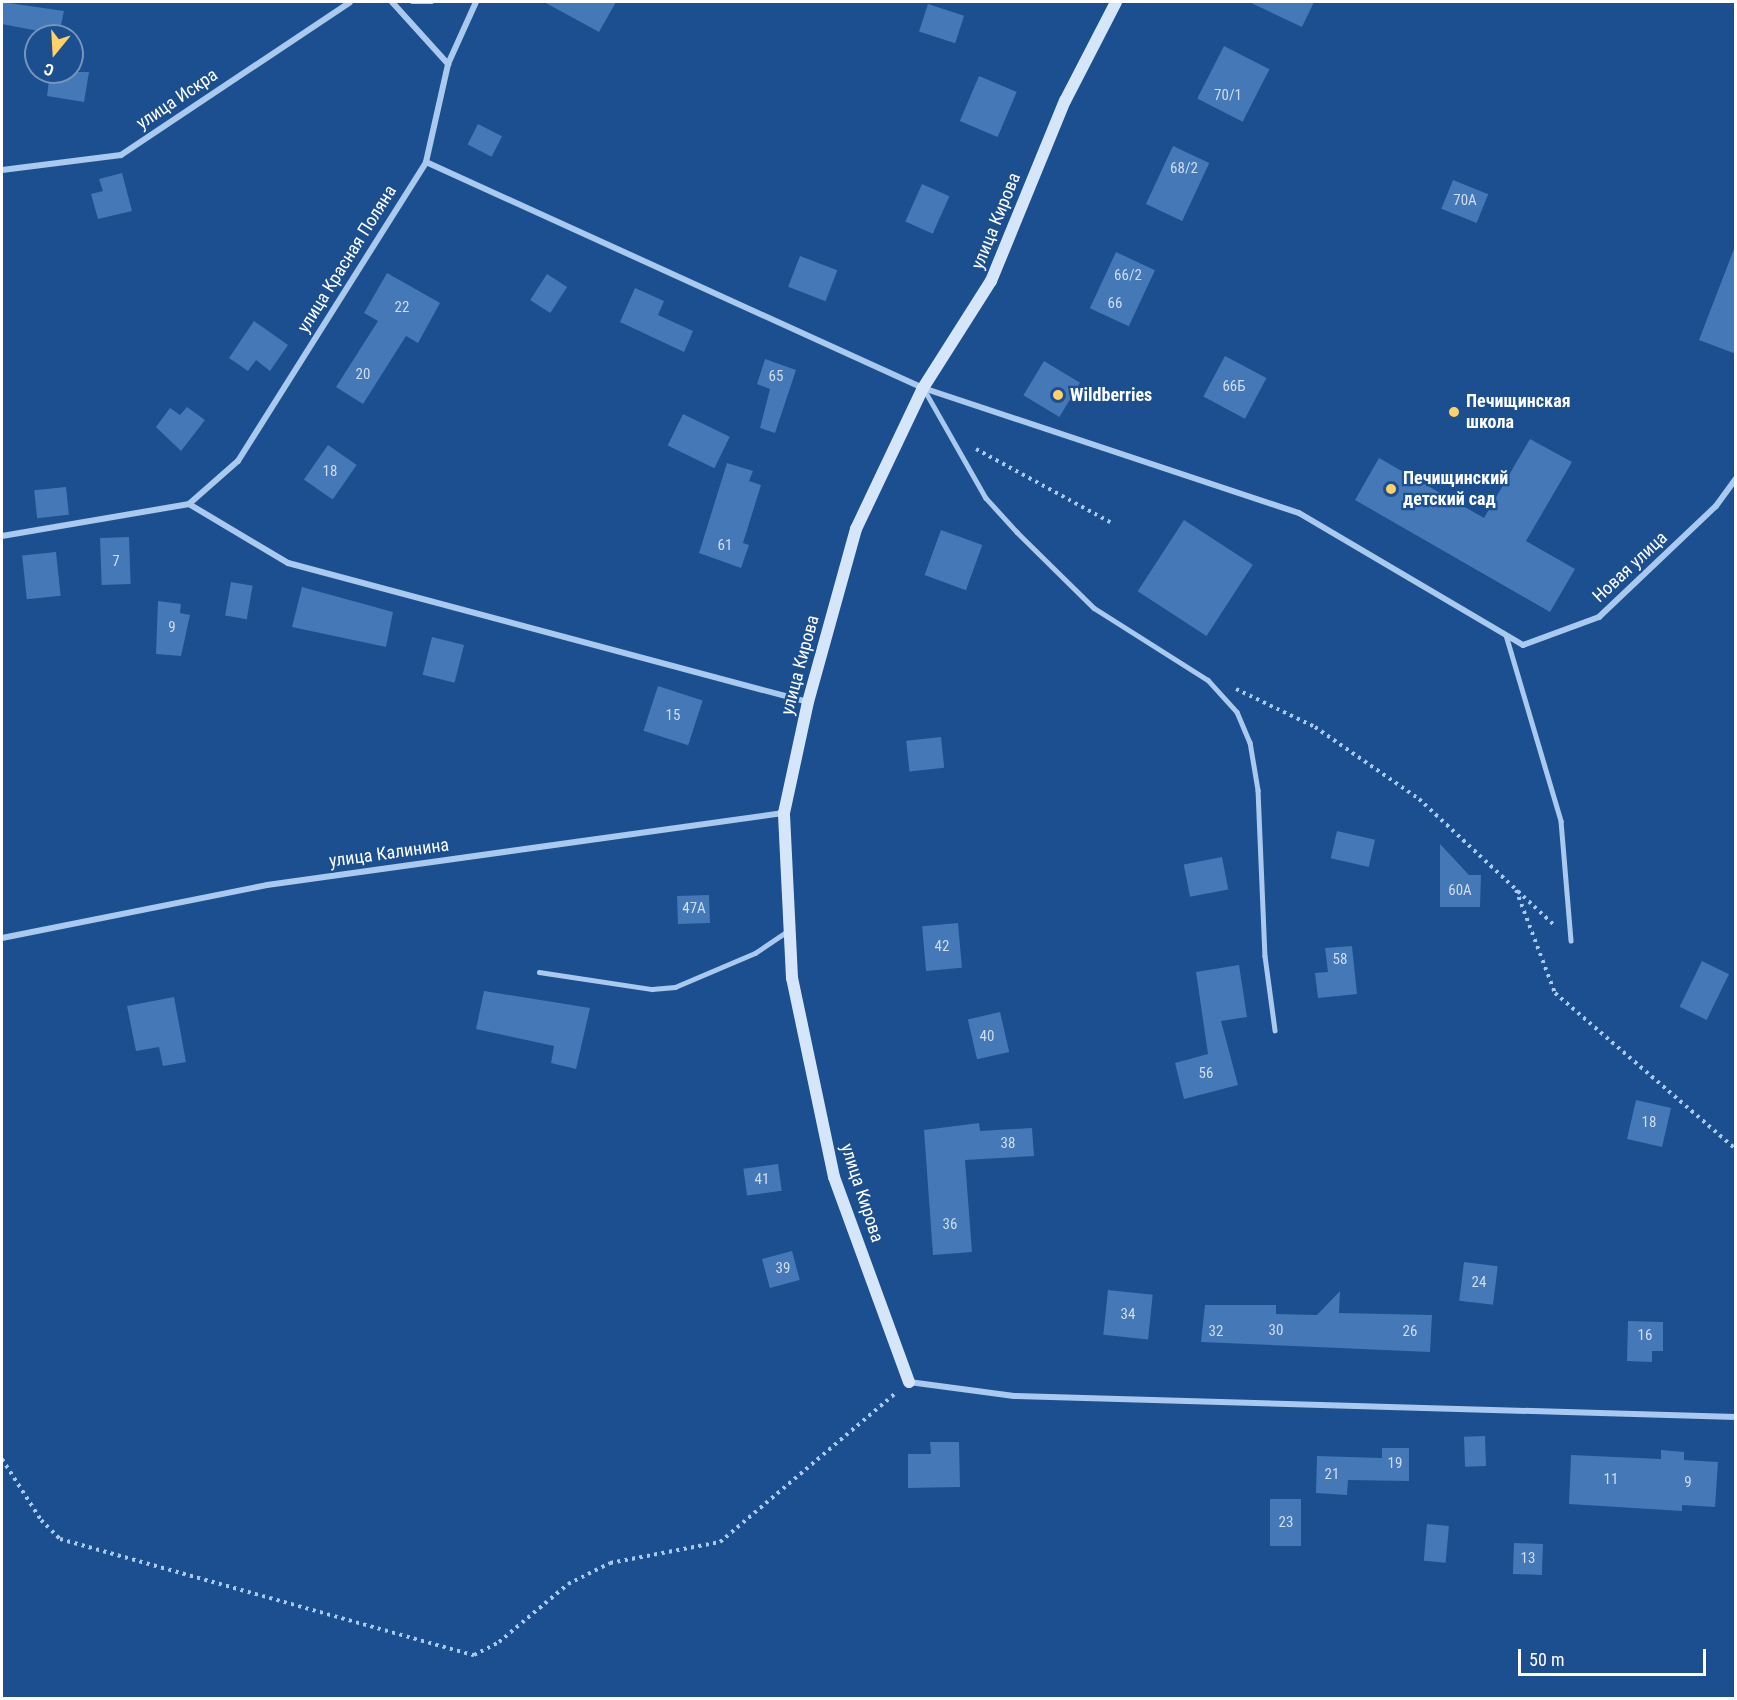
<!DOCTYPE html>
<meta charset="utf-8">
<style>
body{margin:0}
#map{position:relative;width:1737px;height:1700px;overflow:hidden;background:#1b4f8f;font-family:"Roboto Condensed",sans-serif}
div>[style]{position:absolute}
.building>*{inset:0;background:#4478b7;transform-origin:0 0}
.path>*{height:4px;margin-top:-2px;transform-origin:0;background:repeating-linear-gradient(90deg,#a9c9ee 0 3px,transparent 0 7.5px)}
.lane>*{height:4.5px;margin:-2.25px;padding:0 2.25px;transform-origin:2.25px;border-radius:2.25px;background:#a9c9ee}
.street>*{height:6px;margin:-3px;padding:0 3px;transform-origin:3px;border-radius:3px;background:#a9c9ee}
.secondary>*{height:12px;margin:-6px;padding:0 6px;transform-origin:6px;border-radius:6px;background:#d6e6fa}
.dots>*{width:16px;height:16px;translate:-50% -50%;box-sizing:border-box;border:3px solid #1b4f8f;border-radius:50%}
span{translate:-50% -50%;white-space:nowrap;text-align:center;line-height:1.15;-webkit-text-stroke:4.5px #1b4f8f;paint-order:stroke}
.number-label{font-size:15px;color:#d0dded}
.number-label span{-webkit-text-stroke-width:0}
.street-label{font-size:18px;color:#fff}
.poi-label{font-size:18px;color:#fff;font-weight:700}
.left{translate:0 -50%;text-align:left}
.frame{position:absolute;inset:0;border:3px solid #fff;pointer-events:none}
.north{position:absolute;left:24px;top:24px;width:60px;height:60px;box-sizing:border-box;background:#1b4f8f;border:2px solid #7695bc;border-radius:50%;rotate:198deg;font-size:16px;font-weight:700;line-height:24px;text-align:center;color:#fff}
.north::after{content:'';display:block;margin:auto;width:21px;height:27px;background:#ffd166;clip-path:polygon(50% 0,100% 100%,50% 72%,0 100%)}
.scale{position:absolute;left:1518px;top:1649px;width:188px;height:27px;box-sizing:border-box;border:3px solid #fff;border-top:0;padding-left:8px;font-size:18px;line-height:21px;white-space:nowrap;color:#fff;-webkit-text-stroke:4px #1b4f8f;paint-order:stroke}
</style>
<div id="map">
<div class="building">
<i style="clip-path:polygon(2px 2px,64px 11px,59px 35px,2px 24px)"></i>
<i style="clip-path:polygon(544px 2px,616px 2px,599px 32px)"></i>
<i style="clip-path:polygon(1249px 2px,1314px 2px,1302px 27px)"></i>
<i style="left:928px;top:4px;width:38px;height:29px;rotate:18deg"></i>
<i style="left:1224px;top:46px;width:51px;height:59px;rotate:27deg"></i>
<i style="clip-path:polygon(50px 72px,89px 72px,84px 102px,47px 96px)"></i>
<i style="left:979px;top:76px;width:41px;height:49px;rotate:23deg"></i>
<i style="left:478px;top:124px;width:27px;height:23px;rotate:27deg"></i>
<i style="left:1173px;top:146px;width:40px;height:64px;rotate:25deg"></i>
<i style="clip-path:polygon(122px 173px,132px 211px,98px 219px,91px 194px,103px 191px,99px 179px)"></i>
<i style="left:1453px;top:180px;width:38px;height:31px;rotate:22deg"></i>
<i style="left:922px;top:184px;width:30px;height:41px;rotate:24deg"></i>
<i style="clip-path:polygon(1734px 249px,1736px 250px,1736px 354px,1699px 340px)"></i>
<i style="left:1116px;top:252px;width:43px;height:62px;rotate:25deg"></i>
<i style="left:800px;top:256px;width:40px;height:33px;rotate:21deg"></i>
<i style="clip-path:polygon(387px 273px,440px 303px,418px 343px,406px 336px,363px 404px,336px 387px,378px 321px,364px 313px)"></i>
<i style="left:547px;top:274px;width:24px;height:31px;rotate:33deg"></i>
<i style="clip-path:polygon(635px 288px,664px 301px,658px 315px,693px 331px,684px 352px,620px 322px)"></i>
<i style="clip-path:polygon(254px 321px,288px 345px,270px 371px,256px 360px,248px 371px,229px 358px)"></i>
<i style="left:1225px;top:356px;width:47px;height:46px;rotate:28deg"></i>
<i style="clip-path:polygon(765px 359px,796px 370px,775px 433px,760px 428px,770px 389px,757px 384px)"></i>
<i style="left:1044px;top:361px;width:42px;height:40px;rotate:31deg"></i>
<i style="clip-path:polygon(187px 407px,205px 420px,181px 451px,156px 427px,170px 408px,180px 415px)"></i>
<i style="left:683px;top:414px;width:52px;height:35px;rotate:26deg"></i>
<i style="clip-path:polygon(1530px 439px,1572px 462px,1526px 541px,1575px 569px,1550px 612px,1355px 500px,1379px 458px,1484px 518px)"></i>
<i style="left:328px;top:445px;width:35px;height:42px;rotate:35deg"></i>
<i style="clip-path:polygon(727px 463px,753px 471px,749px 481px,761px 485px,743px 543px,749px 545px,741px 568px,699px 553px)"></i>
<i style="left:66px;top:487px;width:28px;height:32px;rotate:84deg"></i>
<i style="left:1184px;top:520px;width:82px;height:85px;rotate:33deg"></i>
<i style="left:941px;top:530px;width:44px;height:48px;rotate:20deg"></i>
<i style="left:129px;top:537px;width:47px;height:29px;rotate:88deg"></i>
<i style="left:56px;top:552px;width:44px;height:34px;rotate:84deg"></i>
<i style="left:231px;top:582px;width:22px;height:34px;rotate:10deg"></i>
<i style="clip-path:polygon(302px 587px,393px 612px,386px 647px,292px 627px)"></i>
<i style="clip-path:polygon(158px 601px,181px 604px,180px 613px,190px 615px,181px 656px,156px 654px)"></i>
<i style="left:432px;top:637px;width:33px;height:39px;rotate:14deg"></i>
<i style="left:658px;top:686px;width:47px;height:47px;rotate:18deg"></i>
<i style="left:941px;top:737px;width:31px;height:35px;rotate:84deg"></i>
<i style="left:1337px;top:831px;width:39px;height:28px;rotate:13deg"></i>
<i style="clip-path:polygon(1440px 844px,1469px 875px,1481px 875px,1480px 907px,1440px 907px)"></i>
<i style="left:1222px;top:857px;width:33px;height:39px;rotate:79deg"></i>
<i style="left:709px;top:895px;width:28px;height:32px;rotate:88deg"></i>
<i style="left:958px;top:923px;width:45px;height:36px;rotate:85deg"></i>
<i style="clip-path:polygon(1352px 946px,1357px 994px,1318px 998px,1315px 973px,1328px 972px,1325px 948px)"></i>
<i style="left:1702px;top:961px;width:30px;height:51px;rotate:26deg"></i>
<i style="clip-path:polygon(1239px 965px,1247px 1017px,1221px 1021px,1238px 1085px,1184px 1099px,1175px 1063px,1208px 1054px,1196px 972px)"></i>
<i style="clip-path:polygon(484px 991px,590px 1008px,576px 1069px,551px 1063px,554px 1046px,476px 1029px)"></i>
<i style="clip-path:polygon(174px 997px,186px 1062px,163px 1066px,159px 1047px,136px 1051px,127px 1006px)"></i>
<i style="left:1000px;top:1012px;width:41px;height:33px;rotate:77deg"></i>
<i style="left:1636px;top:1100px;width:36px;height:40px;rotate:13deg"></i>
<i style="clip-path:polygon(979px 1123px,980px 1131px,1032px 1128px,1034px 1156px,965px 1160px,972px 1252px,933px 1255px,924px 1130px)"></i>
<i style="left:778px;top:1164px;width:27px;height:35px;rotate:82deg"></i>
<i style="left:792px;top:1251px;width:30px;height:31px;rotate:75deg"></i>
<i style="left:1464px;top:1262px;width:34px;height:39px;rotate:7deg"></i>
<i style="left:1108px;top:1290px;width:45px;height:45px;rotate:6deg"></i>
<i style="clip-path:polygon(1340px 1291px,1339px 1313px,1432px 1315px,1430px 1352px,1201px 1342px,1205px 1305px,1276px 1305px,1276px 1314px,1317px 1315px)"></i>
<i style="clip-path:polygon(1628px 1321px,1663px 1322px,1663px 1351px,1652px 1351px,1652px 1362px,1627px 1361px)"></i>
<i style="left:1485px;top:1436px;width:30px;height:21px;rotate:88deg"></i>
<i style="clip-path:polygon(930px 1442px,959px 1442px,960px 1487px,908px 1488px,908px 1454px,931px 1454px)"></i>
<i style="clip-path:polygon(1382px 1448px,1409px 1448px,1409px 1481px,1348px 1480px,1347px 1495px,1316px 1493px,1317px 1456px,1382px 1458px)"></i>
<i style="clip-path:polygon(1661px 1450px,1684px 1452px,1684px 1460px,1718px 1462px,1715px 1507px,1682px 1505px,1682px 1511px,1569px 1504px,1571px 1455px,1661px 1459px)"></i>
<i style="left:1270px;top:1499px;width:31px;height:47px"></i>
<i style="left:1427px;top:1524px;width:22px;height:37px;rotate:5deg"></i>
<i style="left:1514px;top:1543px;width:29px;height:31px;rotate:2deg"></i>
</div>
<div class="path">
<i style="left:976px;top:449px;width:153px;rotate:28.6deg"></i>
<i style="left:1236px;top:689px;width:88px;rotate:25.7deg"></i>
<i style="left:1315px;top:727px;width:126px;rotate:34.7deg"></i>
<i style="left:1419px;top:799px;width:186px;rotate:43deg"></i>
<i style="left:1516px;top:890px;width:110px;rotate:69.3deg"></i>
<i style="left:1555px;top:993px;width:239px;rotate:40.8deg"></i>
<i style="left:2px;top:1459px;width:72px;rotate:57.4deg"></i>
<i style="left:41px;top:1520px;width:27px;rotate:45deg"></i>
<i style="left:60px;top:1539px;width:430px;rotate:15.7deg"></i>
<i style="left:474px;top:1655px;width:28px;rotate:-27deg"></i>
<i style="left:499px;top:1642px;width:90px;rotate:-40deg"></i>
<i style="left:568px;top:1584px;width:47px;rotate:-26.6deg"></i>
<i style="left:610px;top:1563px;width:112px;rotate:-10.8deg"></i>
<i style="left:720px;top:1542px;width:232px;rotate:-40.3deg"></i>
</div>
<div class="lane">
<i style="left:412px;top:2px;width:20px"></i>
<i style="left:924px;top:389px;width:125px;rotate:60.4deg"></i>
<i style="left:986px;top:498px;width:46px;rotate:47.6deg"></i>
<i style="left:1017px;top:532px;width:108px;rotate:44.6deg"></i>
<i style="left:1094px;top:608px;width:135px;rotate:32.3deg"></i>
<i style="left:1208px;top:680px;width:43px;rotate:47.8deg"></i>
<i style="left:1237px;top:712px;width:33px;rotate:67deg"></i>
<i style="left:1250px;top:742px;width:49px;rotate:80.5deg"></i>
<i style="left:1258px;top:790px;width:166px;rotate:87.6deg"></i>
<i style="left:1265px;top:956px;width:75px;rotate:82.3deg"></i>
<i style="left:1506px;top:635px;width:194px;rotate:73.5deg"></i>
<i style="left:1561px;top:821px;width:120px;rotate:85.2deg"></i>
<i style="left:539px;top:972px;width:114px;rotate:8.6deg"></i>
<i style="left:652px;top:989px;width:23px;rotate:-5deg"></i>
<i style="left:675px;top:987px;width:87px;rotate:-23deg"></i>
<i style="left:755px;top:953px;width:40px;rotate:-34deg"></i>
</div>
<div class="street">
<i style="left:392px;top:2px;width:84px;rotate:47.9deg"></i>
<i style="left:426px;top:162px;width:546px;rotate:24.45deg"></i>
<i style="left:923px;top:388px;width:396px;rotate:18.4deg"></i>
<i style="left:1299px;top:513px;width:260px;rotate:30.5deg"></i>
<i style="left:1523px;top:645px;width:81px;rotate:-20.2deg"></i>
<i style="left:1599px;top:617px;width:161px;rotate:-43.5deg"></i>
<i style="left:1716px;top:506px;width:34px;rotate:-54deg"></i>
<i style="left:2px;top:170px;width:120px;rotate:-7.2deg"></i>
<i style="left:121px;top:155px;width:275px;rotate:-33.7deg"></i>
<i style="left:189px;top:504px;width:65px;rotate:-41.3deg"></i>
<i style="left:238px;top:461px;width:353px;rotate:-57.8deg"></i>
<i style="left:426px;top:162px;width:100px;rotate:-77.3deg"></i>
<i style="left:448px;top:64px;width:68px;rotate:-65.7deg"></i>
<i style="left:2px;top:536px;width:190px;rotate:-9.7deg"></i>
<i style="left:189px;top:504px;width:115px;rotate:30.8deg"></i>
<i style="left:288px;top:563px;width:538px;rotate:14.97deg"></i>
<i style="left:2px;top:938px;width:270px;rotate:-11.3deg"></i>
<i style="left:267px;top:885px;width:521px;rotate:-7.94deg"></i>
<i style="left:909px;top:1382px;width:106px;rotate:7.6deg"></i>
<i style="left:1014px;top:1396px;width:722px;rotate:1.67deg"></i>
</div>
<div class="secondary">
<i style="left:909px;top:1382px;width:218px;rotate:-110.1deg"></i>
<i style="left:834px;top:1177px;width:203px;rotate:-101.9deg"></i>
<i style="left:792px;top:978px;width:165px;rotate:-92.8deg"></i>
<i style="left:784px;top:813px;width:114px;rotate:-77.8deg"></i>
<i style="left:808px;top:702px;width:180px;rotate:-74.5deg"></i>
<i style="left:856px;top:529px;width:156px;rotate:-64.6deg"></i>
<i style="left:923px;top:388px;width:127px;rotate:-57.6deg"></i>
<i style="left:991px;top:281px;width:195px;rotate:-67.7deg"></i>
<i style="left:1065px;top:101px;width:111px;rotate:-62.7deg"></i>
</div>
<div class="dots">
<i style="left:1058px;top:395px;background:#ffd166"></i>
<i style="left:1454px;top:412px;background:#ffd166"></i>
<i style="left:1391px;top:489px;background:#ffd166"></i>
</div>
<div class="number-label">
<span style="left:1228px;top:96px">70/1</span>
<span style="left:1184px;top:169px">68/2</span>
<span style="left:1465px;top:201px">70А</span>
<span style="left:1128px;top:276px">66/2</span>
<span style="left:1115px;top:304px">66</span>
<span style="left:402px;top:308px">22</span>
<span style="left:363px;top:375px">20</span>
<span style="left:776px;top:377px">65</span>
<span style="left:1234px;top:387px">66Б</span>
<span style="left:330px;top:472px">18</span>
<span style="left:725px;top:546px">61</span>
<span style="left:116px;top:562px">7</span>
<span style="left:172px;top:628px">9</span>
<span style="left:673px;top:716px">15</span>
<span style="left:1460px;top:891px">60А</span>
<span style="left:694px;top:909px">47А</span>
<span style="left:942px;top:947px">42</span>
<span style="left:1340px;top:960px">58</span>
<span style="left:987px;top:1037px">40</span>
<span style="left:1206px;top:1074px">56</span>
<span style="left:1649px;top:1123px">18</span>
<span style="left:1008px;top:1144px">38</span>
<span style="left:762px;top:1180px">41</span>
<span style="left:950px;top:1225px">36</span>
<span style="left:783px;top:1269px">39</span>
<span style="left:1479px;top:1283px">24</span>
<span style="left:1128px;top:1315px">34</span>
<span style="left:1276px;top:1331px">30</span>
<span style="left:1216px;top:1332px">32</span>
<span style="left:1410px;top:1332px">26</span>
<span style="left:1645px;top:1336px">16</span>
<span style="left:1395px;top:1464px">19</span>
<span style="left:1332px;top:1475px">21</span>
<span style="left:1611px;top:1480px">11</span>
<span style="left:1688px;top:1483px">9</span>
<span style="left:1286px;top:1523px">23</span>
<span style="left:1528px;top:1559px">13</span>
</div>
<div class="street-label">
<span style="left:177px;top:99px;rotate:-34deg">улица Искра</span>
<span style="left:996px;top:221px;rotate:-68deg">улица Кирова</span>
<span style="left:347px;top:259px;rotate:-58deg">улица Красная Поляна</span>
<span style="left:1630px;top:567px;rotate:-43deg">Новая улица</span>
<span style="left:800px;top:665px;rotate:-75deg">улица Кирова</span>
<span style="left:389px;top:853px;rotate:-8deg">улица Калинина</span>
<span style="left:862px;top:1193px;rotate:72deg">улица Кирова</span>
</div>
<div class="poi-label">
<span class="left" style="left:1070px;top:395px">Wildberries</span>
<span class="left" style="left:1466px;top:412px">Печищинская<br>школа</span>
<span class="left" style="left:1403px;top:489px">Печищинский<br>детский сад</span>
</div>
<div class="frame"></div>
<div class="north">С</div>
<div class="scale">50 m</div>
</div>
